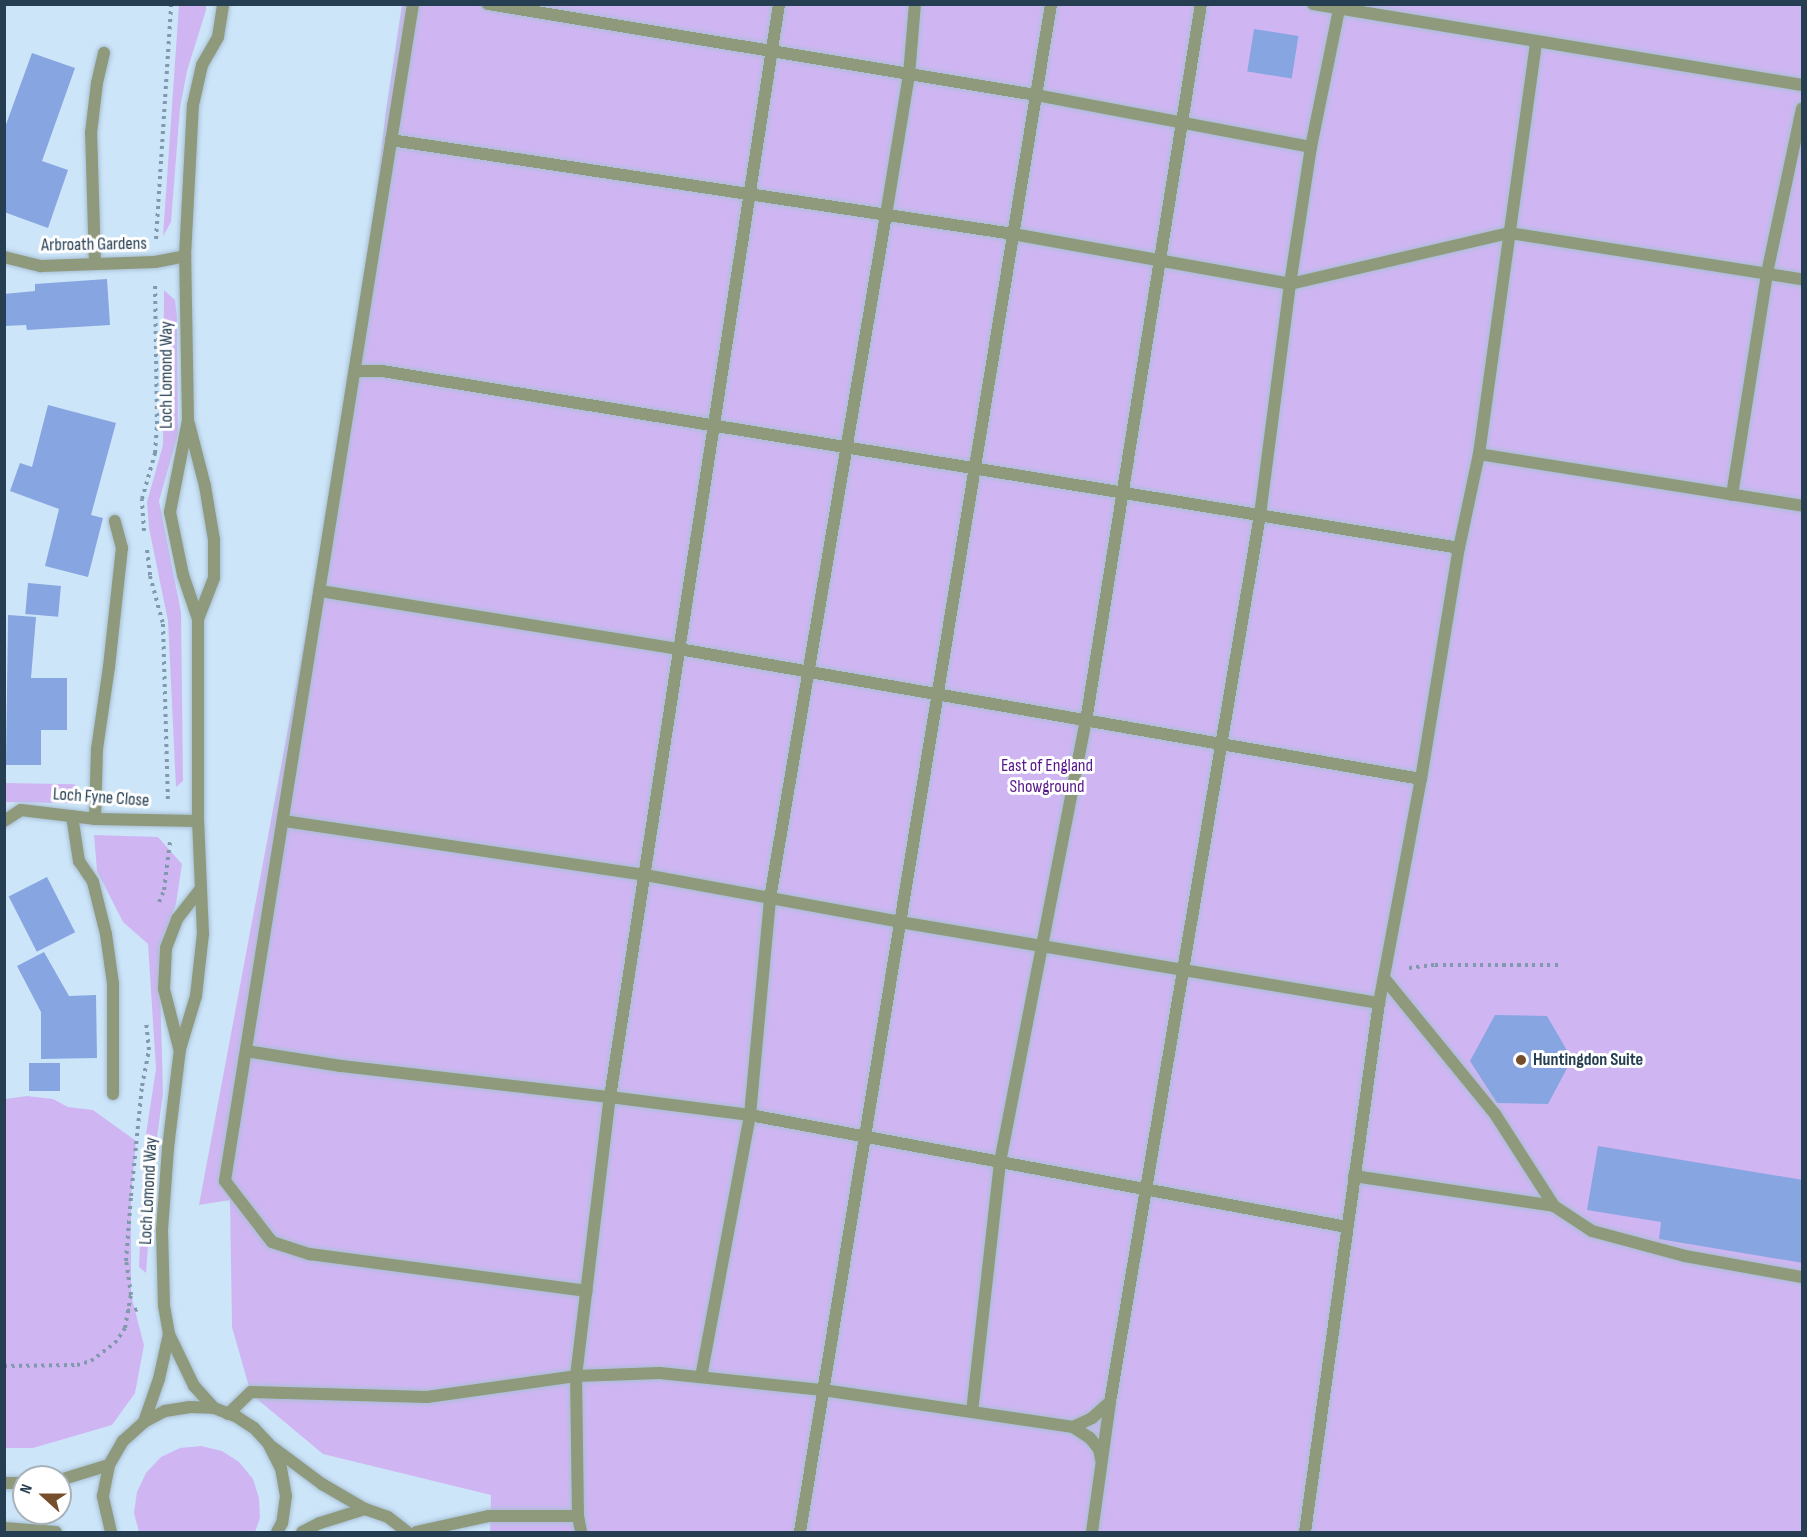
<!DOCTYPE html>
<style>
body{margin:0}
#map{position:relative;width:1807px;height:1537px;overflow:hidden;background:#cde5f9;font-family:"Sofia Sans Condensed",sans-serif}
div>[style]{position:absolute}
.green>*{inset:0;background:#cfb6f3;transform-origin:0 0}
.building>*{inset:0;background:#86a5e1;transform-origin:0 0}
.path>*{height:4px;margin-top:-2px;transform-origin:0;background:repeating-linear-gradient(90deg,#8199ad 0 3px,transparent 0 7.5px)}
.roads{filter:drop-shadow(0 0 2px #a8c0d4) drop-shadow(0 0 2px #a8c0d4)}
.lane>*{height:12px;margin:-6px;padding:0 6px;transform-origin:6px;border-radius:6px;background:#8f997c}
.street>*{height:12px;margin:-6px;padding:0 6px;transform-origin:6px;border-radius:6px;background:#8f997c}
.dots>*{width:16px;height:16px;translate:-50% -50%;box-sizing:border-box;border:3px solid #fff;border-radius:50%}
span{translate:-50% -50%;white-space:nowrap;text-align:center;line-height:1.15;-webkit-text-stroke:6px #fff;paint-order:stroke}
.street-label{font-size:18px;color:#253e52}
.park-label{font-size:18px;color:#56178a}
.poi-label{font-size:18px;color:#253e52;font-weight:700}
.left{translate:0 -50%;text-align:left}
.frame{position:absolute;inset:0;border:6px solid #253e52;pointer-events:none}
.north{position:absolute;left:12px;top:1465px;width:60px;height:60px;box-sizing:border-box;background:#fff;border:2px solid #a8b2ba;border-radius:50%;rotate:291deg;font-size:16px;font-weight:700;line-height:24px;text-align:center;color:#253e52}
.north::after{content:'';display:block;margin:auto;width:21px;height:27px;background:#754f2b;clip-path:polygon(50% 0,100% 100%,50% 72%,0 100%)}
</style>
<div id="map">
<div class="green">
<i style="clip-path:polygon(179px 5px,206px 5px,206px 10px,187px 71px,180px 108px,171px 222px,163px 236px)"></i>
<i style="clip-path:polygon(402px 5px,1802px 5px,1802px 1532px,490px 1532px,491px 1495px,323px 1454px,251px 1394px,232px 1327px,230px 1200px,199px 1205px,355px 371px,386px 111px)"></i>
<i style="clip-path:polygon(164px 290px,175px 300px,177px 317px,178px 434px,159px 501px,181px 612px,183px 781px,176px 787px,168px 621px,149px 528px,147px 502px,163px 445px)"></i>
<i style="left:5px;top:783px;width:70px;height:19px;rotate:1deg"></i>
<i style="clip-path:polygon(94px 835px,158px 837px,182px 864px,176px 904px,159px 951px,163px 1093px,154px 1160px,146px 1273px,139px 1267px,144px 1147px,156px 1069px,148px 944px,123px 922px,97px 871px)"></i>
<i style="clip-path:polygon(27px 1096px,53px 1099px,68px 1107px,93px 1110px,136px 1141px,131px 1196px,131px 1295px,144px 1345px,135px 1393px,112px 1425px,33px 1448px,4px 1448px,5px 1099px)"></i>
<i style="clip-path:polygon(201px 1446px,222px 1451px,239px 1462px,253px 1479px,259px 1498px,260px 1518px,255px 1532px,139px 1532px,134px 1513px,137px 1492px,146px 1473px,161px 1457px,180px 1448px)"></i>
</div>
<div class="building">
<i style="left:1254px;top:29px;width:45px;height:43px;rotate:9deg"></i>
<i style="clip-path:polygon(32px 53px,75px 68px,42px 161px,68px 170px,48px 228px,4px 212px,4px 130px)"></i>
<i style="clip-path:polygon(107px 279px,110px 325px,27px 330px,26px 325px,4px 326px,4px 294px,35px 291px,35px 284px)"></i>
<i style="clip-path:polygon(48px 405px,116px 423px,91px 515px,103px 518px,88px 577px,45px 566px,59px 509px,10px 491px,20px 463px,32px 467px)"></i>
<i style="left:28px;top:583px;width:33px;height:31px;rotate:5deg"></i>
<i style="clip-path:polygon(8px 615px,36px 617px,31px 678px,67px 678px,67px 730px,41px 730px,41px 765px,6px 765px)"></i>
<i style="left:47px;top:877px;width:62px;height:43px;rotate:63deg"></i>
<i style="clip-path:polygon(44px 952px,69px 996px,96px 995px,97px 1058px,41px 1059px,41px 1012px,17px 966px)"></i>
<i style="clip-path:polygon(1495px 1015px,1547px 1016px,1572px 1059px,1548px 1104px,1497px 1103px,1470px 1061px)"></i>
<i style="left:29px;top:1063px;width:31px;height:28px"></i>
<i style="clip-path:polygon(1598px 1146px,1803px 1180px,1803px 1263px,1659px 1239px,1661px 1222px,1587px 1210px)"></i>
</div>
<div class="path">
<i style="left:156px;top:239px;width:235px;rotate:-86.3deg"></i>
<i style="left:144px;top:531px;width:32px;rotate:-94deg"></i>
<i style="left:142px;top:499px;width:48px;rotate:-74.2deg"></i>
<i style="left:155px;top:453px;width:29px;rotate:-86deg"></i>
<i style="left:157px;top:424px;width:138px;rotate:-90.8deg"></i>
<i style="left:147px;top:550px;width:26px;rotate:83deg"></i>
<i style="left:150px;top:576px;width:50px;rotate:74.8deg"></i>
<i style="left:163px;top:624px;width:175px;rotate:88.4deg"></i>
<i style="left:159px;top:902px;width:13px;rotate:-67deg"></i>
<i style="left:164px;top:890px;width:48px;rotate:-82.9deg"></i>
<i style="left:1409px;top:968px;width:26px;rotate:-7deg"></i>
<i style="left:1435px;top:965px;width:123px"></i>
<i style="left:127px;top:1311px;width:14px;rotate:-8deg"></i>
<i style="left:4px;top:1366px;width:73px;rotate:-0.8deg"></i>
<i style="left:77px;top:1365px;width:15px;rotate:-16deg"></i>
<i style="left:91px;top:1361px;width:30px;rotate:-37deg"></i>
<i style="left:115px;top:1343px;width:18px;rotate:-56deg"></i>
<i style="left:125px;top:1328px;width:34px;rotate:-80deg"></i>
<i style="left:131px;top:1295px;width:34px;rotate:-98deg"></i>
<i style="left:126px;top:1261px;width:65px;rotate:-85.6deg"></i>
<i style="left:131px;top:1196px;width:111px;rotate:-84.3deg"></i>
<i style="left:142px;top:1086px;width:37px;rotate:-79deg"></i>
<i style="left:149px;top:1050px;width:27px;rotate:-96deg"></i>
</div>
<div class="roads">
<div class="lane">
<i style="left:413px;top:4px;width:1192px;rotate:99.08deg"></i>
<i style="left:225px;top:1181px;width:77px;rotate:52.4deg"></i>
<i style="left:272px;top:1242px;width:40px;rotate:18deg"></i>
<i style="left:310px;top:1254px;width:279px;rotate:7.6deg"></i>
<i style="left:1313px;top:4px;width:496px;rotate:9.4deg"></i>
<i style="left:391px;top:140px;width:629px;rotate:8.59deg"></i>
<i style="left:1013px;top:234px;width:281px;rotate:10.2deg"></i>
<i style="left:1290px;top:284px;width:226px;rotate:-13.1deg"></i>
<i style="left:1510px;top:233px;width:296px;rotate:9deg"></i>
<i style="left:1311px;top:147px;width:141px;rotate:-78.5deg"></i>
<i style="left:95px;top:264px;width:131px;rotate:-91.7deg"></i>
<i style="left:91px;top:133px;width:50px;rotate:-83.2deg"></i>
<i style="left:97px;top:83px;width:31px;rotate:-77deg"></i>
<i style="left:355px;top:371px;width:27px"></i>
<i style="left:382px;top:371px;width:1091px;rotate:9.33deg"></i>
<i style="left:1479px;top:454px;width:327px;rotate:9.1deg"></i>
<i style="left:1732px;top:495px;width:225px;rotate:-81deg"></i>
<i style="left:1767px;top:273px;width:168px;rotate:-78deg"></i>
<i style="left:320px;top:591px;width:364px;rotate:9.2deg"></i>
<i style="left:679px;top:649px;width:753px;rotate:9.94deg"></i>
<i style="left:72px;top:816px;width:46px;rotate:81.2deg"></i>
<i style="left:79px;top:861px;width:25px;rotate:56deg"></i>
<i style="left:93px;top:882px;width:54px;rotate:76deg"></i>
<i style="left:106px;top:934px;width:50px;rotate:82deg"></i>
<i style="left:113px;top:984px;width:110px;rotate:90deg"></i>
<i style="left:95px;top:819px;width:70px;rotate:-88.4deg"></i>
<i style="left:97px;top:749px;width:83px;rotate:-81.7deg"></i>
<i style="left:109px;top:667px;width:120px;rotate:-83.8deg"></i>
<i style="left:122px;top:548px;width:28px;rotate:-105deg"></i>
<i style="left:284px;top:821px;width:365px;rotate:8.5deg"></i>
<i style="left:645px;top:875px;width:259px;rotate:10.4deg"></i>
<i style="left:900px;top:922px;width:486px;rotate:9.6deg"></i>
<i style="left:246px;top:1051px;width:96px;rotate:9deg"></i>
<i style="left:341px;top:1066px;width:271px;rotate:6.6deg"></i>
<i style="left:610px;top:1097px;width:1106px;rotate:-81.21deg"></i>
<i style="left:701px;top:1377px;width:267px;rotate:-79.4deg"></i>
<i style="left:750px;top:1115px;width:218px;rotate:-84.7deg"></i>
<i style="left:770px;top:898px;width:693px;rotate:-80.36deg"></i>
<i style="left:886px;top:215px;width:142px;rotate:-80.7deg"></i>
<i style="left:909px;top:75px;width:71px;rotate:-85.2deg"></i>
<i style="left:972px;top:1412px;width:252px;rotate:-83.6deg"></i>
<i style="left:1000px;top:1162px;width:449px;rotate:-79deg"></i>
<i style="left:1086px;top:721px;width:726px;rotate:-80.89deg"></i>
<i style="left:228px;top:1414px;width:32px;rotate:-44deg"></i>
<i style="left:251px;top:1392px;width:176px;rotate:1.6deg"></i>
<i style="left:427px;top:1397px;width:150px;rotate:-8deg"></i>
<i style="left:576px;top:1376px;width:281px;rotate:-83.1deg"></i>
<i style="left:610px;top:1097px;width:141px;rotate:7.3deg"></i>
<i style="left:750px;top:1115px;width:607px;rotate:10.63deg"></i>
<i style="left:1073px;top:1427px;width:20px;rotate:33deg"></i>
<i style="left:1090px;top:1438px;width:14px;rotate:51deg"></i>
<i style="left:1099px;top:1449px;width:10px;rotate:79deg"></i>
<i style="left:578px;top:1516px;width:16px;rotate:79deg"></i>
<i style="left:416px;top:1532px;width:75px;rotate:-12.4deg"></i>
<i style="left:489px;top:1516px;width:89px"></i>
<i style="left:578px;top:1516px;width:140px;rotate:-90.8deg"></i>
<i style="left:576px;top:1376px;width:84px;rotate:-2deg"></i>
<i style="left:660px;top:1373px;width:164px;rotate:6deg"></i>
<i style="left:823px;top:1390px;width:253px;rotate:8.4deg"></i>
<i style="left:1073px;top:1427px;width:21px;rotate:-25deg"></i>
<i style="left:1092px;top:1418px;width:24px;rotate:-42deg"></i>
<i style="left:1110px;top:1402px;width:900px;rotate:-80.4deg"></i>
<i style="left:1260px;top:515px;width:233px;rotate:-82.6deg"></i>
<i style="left:1290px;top:284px;width:139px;rotate:-81.3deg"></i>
<i style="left:1311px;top:147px;width:280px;rotate:-169.3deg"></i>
<i style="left:1036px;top:95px;width:556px;rotate:-170.57deg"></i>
<i style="left:800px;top:1532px;width:1548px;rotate:-80.67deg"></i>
<i style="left:1092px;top:1532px;width:131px;rotate:-82.1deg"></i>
<i style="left:1305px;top:1532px;width:534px;rotate:-82.04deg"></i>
<i style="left:1379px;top:1003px;width:228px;rotate:-79.4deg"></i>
<i style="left:1421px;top:779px;width:234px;rotate:-80.7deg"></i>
<i style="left:1459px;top:548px;width:96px;rotate:-78deg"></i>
<i style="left:1479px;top:454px;width:415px;rotate:-82.1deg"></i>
</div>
<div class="street">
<i style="left:4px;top:257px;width:38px;rotate:14deg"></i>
<i style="left:41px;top:266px;width:114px;rotate:-2deg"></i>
<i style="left:155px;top:262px;width:31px;rotate:-11deg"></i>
<i style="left:189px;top:424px;width:64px;rotate:75.5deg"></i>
<i style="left:205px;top:486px;width:55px;rotate:80.5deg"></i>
<i style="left:214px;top:540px;width:38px;rotate:90deg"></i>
<i style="left:214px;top:578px;width:44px;rotate:111.3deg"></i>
<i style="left:4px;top:821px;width:20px;rotate:-33deg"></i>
<i style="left:21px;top:810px;width:75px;rotate:6.9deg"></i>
<i style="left:95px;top:819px;width:103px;rotate:1.1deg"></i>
<i style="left:1384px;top:978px;width:176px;rotate:50.8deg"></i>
<i style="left:1495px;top:1114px;width:109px;rotate:57.3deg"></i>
<i style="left:1554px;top:1206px;width:45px;rotate:33.3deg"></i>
<i style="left:1592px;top:1231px;width:96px;rotate:15deg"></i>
<i style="left:1685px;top:1256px;width:119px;rotate:10.2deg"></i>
<i style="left:179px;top:1048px;width:61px;rotate:-104.3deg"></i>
<i style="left:164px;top:989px;width:41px;rotate:-87.2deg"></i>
<i style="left:166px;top:948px;width:31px;rotate:-69deg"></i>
<i style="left:177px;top:919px;width:37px;rotate:-52deg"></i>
<i style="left:1354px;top:1176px;width:202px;rotate:8.5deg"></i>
<i style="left:214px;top:1408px;width:30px;rotate:-132deg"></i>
<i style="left:194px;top:1386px;width:58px;rotate:-115.7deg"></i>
<i style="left:169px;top:1334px;width:28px;rotate:-100deg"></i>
<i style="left:164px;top:1306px;width:76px;rotate:-91.5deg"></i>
<i style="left:162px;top:1230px;width:82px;rotate:-85.8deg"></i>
<i style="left:168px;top:1148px;width:100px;rotate:-83.1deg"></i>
<i style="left:180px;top:1049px;width:55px;rotate:-73.2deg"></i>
<i style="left:196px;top:996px;width:62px;rotate:-83.6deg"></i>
<i style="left:203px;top:934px;width:113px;rotate:-92.5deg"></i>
<i style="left:198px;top:821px;width:202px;rotate:-90deg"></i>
<i style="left:198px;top:619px;width:46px;rotate:-108.8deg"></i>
<i style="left:183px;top:575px;width:64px;rotate:-101.7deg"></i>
<i style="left:170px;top:512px;width:94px;rotate:-78.9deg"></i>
<i style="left:188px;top:420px;width:164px;rotate:-91deg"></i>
<i style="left:185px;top:256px;width:151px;rotate:-87deg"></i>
<i style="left:193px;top:105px;width:41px;rotate:-77.3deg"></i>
<i style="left:202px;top:65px;width:32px;rotate:-60deg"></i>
<i style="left:218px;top:37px;width:33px;rotate:-81deg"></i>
<i style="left:144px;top:1422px;width:46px;rotate:-70.8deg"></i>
<i style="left:159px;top:1379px;width:46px;rotate:-77.5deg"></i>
<i style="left:271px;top:1446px;width:64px;rotate:36.7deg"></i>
<i style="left:322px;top:1484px;width:50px;rotate:30.2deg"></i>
<i style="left:365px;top:1509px;width:24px;rotate:19deg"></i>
<i style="left:388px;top:1517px;width:24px;rotate:38deg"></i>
<i style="left:60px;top:1480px;width:51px;rotate:-17deg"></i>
<i style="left:4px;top:1483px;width:20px"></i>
<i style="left:4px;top:1528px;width:52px;rotate:4.4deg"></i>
<i style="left:111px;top:1532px;width:37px;rotate:-103deg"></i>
<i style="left:103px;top:1496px;width:32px;rotate:-79deg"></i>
<i style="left:109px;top:1465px;width:28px;rotate:-60deg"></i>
<i style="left:123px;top:1441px;width:28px;rotate:-42deg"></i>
<i style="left:144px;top:1422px;width:24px;rotate:-28deg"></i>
<i style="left:165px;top:1411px;width:24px;rotate:-9deg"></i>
<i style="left:189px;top:1407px;width:25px;rotate:2deg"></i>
<i style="left:214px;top:1408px;width:25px;rotate:21deg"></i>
<i style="left:237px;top:1417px;width:20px;rotate:33deg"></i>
<i style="left:254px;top:1428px;width:21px;rotate:47deg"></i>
<i style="left:268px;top:1443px;width:28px;rotate:63deg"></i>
<i style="left:281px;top:1468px;width:28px;rotate:80deg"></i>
<i style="left:286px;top:1496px;width:27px;rotate:98deg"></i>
<i style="left:282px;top:1523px;width:10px;rotate:119deg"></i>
<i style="left:302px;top:1532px;width:20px;rotate:-27deg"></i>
<i style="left:320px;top:1523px;width:47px;rotate:-17.3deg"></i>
</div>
</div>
<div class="dots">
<i style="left:1521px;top:1060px;background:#754f2b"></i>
</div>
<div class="street-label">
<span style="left:94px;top:245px;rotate:-1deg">Arbroath Gardens</span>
<span style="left:167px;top:375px;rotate:-90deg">Loch Lomond Way</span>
<span style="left:101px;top:798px;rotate:4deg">Loch Fyne Close</span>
<span style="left:149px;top:1191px;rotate:-87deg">Loch Lomond Way</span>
</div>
<div class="park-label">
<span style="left:1047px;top:777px">East of England<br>Showground</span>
</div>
<div class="poi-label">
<span class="left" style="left:1533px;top:1060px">Huntingdon Suite</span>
</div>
<div class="frame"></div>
<div class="north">N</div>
</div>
